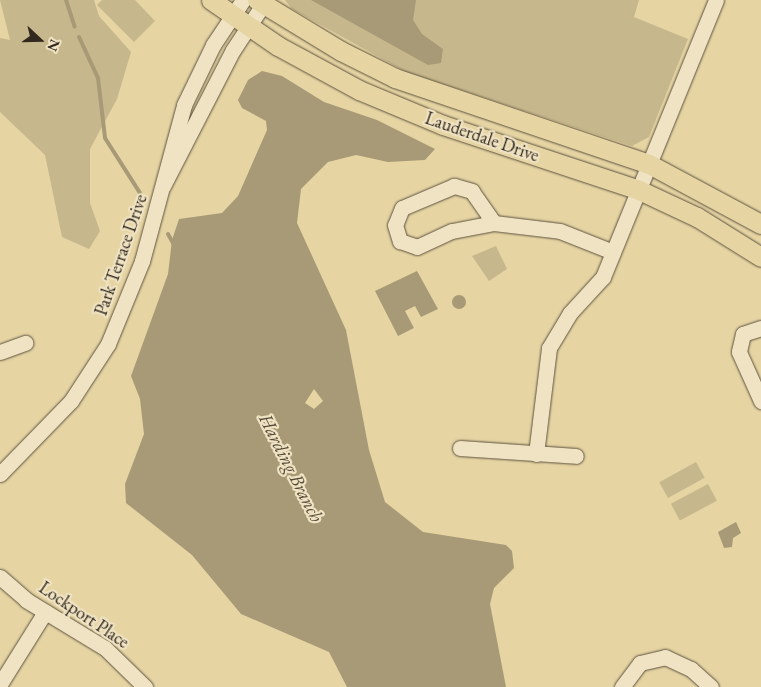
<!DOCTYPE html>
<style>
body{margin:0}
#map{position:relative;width:761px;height:687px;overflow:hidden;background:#e6d4a3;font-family:"EB Garamond",serif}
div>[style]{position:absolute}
.green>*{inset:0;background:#c7b78c;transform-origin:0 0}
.water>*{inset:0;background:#a89a76}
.round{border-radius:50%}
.stream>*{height:4px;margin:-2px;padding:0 2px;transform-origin:2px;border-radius:2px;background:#a89a76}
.roads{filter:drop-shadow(0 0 1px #5e533f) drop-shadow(0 0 1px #5e533f)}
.minor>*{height:15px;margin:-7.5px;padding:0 7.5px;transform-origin:7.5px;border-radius:7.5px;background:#efe3c3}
.major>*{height:19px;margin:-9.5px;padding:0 9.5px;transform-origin:9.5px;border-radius:9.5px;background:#e6d4a3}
span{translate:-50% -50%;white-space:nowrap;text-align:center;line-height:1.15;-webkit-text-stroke:4.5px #efe3c3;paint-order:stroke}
.street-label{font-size:18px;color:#31281e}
.water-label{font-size:19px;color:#554a38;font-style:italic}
.north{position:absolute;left:15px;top:15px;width:50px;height:50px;-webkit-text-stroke:4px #efe3c3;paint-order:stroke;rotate:111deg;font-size:14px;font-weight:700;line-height:20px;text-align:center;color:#31281e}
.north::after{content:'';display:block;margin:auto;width:18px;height:22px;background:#31281e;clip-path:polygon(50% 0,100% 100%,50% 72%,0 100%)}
</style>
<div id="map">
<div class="green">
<i style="clip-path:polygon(0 0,94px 0,99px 16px,131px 52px,117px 99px,90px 149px,90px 203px,100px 231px,89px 249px,62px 237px,45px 155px,0 112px,0 38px,10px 40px)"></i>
<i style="clip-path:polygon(102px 0,135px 0,155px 21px,134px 42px,97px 5px)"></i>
<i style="clip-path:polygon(285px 0,639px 0,634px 17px,688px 39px,649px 137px,632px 146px,406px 72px,292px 9px)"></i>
<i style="clip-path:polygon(496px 246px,507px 269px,489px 281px,472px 256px)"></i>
<i style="left:696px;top:462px;width:18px;height:42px;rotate:61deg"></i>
<i style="left:708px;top:484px;width:19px;height:42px;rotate:62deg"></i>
</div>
<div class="water">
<i style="clip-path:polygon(311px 0,416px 0,413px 20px,422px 34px,443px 49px,441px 63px,428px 65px)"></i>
<i style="clip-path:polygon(evenodd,262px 71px,282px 76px,324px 102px,377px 120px,435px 149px,425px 160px,388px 162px,356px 155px,328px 162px,301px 189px,297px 223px,346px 330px,369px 450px,385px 502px,423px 532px,506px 545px,512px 551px,514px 568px,494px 588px,490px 604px,506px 687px,347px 687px,329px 652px,241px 614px,192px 555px,126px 503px,125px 484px,144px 434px,140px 399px,131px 376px,168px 274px,172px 240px,179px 219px,222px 213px,238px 196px,267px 130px,266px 121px,242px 108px,238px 100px,248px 80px,262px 71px,314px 389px,323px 401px,314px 409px,305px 403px,314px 389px)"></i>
<i style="clip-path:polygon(417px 271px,438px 309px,421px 317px,415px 306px,405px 311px,414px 328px,398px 336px,375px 291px)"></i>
<i class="round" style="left:452px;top:295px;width:14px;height:14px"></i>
<i style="clip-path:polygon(736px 522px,741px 533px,733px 538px,732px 547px,724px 548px,718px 532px)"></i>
</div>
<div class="stream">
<i style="left:66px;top:0;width:28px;rotate:72deg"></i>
<i style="left:79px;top:37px;width:45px;rotate:65.1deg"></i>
<i style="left:98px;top:78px;width:60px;rotate:83.3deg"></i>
<i style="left:105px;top:138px;width:65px;rotate:57.5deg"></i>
<i style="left:168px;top:234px;width:13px;rotate:61deg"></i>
</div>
<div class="roads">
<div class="minor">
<i style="left:163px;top:186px;width:153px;rotate:-62.8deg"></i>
<i style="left:233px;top:50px;width:60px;rotate:-56.6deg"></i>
<i style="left:494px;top:223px;width:39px;rotate:-125deg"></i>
<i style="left:472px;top:191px;width:19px;rotate:-164deg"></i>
<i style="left:454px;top:186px;width:56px;rotate:157.1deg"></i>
<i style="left:402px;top:208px;width:18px;rotate:112deg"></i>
<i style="left:395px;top:225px;width:17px;rotate:73deg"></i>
<i style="left:400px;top:241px;width:18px;rotate:19deg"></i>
<i style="left:417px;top:247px;width:38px;rotate:-25deg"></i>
<i style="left:452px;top:231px;width:43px;rotate:-10.8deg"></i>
<i style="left:494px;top:223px;width:66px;rotate:6.9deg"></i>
<i style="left:560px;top:231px;width:57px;rotate:21.6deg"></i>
<i style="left:761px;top:328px;width:19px;rotate:162deg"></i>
<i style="left:743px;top:334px;width:18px;rotate:103deg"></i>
<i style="left:739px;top:352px;width:54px;rotate:65.8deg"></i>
<i style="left:0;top:352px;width:27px;rotate:-20deg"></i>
<i style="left:460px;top:448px;width:116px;rotate:3.9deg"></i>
<i style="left:536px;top:454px;width:107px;rotate:-83deg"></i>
<i style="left:549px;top:348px;width:41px;rotate:-59deg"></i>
<i style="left:570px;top:313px;width:49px;rotate:-47.5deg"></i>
<i style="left:603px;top:277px;width:299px;rotate:-67.8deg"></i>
<i style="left:0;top:474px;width:102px;rotate:-45.8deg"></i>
<i style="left:71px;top:401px;width:68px;rotate:-57deg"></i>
<i style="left:108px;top:344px;width:90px;rotate:-67.7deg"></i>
<i style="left:142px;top:261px;width:162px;rotate:-74.9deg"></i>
<i style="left:184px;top:105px;width:67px;rotate:-64.2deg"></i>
<i style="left:213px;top:45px;width:54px;rotate:-56.3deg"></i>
<i style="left:0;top:577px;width:35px;rotate:41deg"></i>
<i style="left:26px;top:600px;width:92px;rotate:31.3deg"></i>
<i style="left:105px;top:648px;width:56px;rotate:44.3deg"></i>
<i style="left:0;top:684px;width:85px;rotate:-58deg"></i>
<i style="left:622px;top:687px;width:30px;rotate:-53deg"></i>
<i style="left:640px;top:663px;width:26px;rotate:-13deg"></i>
<i style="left:665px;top:657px;width:29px;rotate:25deg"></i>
<i style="left:691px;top:669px;width:27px;rotate:42deg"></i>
</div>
<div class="major">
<i style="left:211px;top:0;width:81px;rotate:34.5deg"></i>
<i style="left:278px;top:46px;width:92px;rotate:28.5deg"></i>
<i style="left:359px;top:90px;width:91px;rotate:22.6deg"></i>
<i style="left:443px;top:125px;width:206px;rotate:18.3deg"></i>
<i style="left:639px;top:190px;width:64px;rotate:25deg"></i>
<i style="left:697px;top:217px;width:75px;rotate:32deg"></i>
<i style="left:257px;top:0;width:98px;rotate:31.3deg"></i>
<i style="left:341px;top:51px;width:60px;rotate:26.6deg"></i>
<i style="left:395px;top:78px;width:268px;rotate:18.7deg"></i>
<i style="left:649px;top:164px;width:127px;rotate:28.2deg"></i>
</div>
</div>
<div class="street-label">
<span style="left:482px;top:137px;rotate:19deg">Lauderdale Drive</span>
<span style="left:121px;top:255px;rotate:-71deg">Park Terrace Drive</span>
<span style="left:84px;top:615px;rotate:34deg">Lockport Place</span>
</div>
<div class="water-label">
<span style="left:291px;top:468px;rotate:63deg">Harding Branch</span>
</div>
<div class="north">N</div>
</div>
